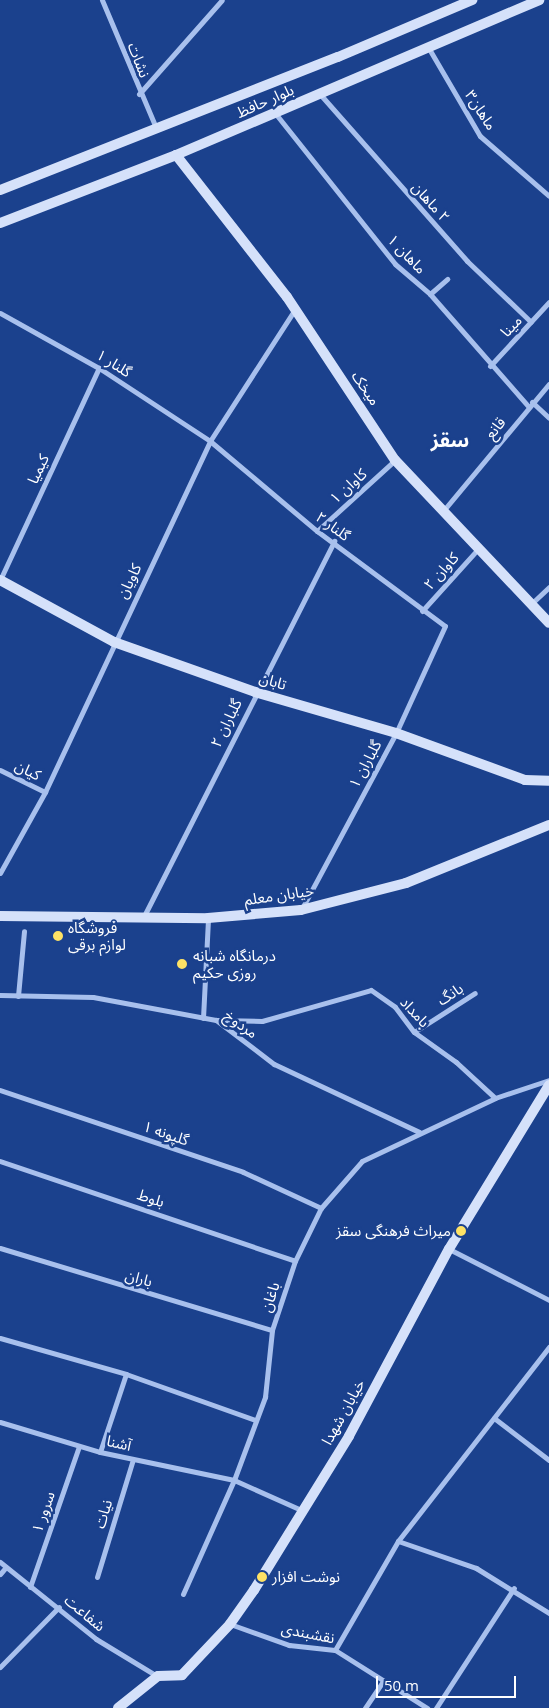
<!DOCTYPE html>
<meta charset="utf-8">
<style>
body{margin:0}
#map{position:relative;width:549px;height:1708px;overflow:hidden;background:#1b418d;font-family:"Open Sans","Noto Sans Arabic",sans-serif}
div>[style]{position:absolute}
.street>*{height:5px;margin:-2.5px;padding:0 2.5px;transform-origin:2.5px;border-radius:2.5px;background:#a8c0ed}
.secondary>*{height:10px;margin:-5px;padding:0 5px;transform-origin:5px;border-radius:5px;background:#d5e1fa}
.dots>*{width:14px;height:14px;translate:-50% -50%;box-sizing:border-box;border:2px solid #1b418d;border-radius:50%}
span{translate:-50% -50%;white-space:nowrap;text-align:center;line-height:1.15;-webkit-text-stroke:5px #1b418d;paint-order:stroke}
.street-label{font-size:15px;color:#fff}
.poi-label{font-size:15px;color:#fff}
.left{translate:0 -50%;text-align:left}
.right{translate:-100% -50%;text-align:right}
.district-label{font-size:20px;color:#fff;font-weight:700}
.scale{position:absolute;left:376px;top:1676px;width:140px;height:22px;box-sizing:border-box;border:2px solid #fff;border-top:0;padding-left:6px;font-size:15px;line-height:18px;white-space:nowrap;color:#fff;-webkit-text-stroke:4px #1b418d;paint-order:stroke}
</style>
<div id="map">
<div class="street">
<i style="left:102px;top:0;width:139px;rotate:67.1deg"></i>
<i style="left:428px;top:47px;width:103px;rotate:59.7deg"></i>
<i style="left:480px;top:136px;width:91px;rotate:41deg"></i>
<i style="left:319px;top:93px;width:224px;rotate:48.6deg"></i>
<i style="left:467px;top:261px;width:88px;rotate:43.6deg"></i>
<i style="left:139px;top:94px;width:125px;rotate:-48.6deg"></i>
<i style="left:275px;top:113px;width:193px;rotate:51.5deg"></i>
<i style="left:395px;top:264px;width:46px;rotate:40.6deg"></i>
<i style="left:430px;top:294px;width:149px;rotate:48.8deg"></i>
<i style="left:430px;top:294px;width:23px;rotate:-41deg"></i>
<i style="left:0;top:313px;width:113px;rotate:29.1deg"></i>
<i style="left:99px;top:368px;width:133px;rotate:33.3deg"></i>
<i style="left:210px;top:441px;width:140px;rotate:40.1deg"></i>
<i style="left:317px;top:531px;width:159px;rotate:36.6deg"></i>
<i style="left:445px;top:626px;width:118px;rotate:114.6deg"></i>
<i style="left:396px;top:733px;width:199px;rotate:118.2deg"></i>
<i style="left:490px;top:366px;width:87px;rotate:-47.3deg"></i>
<i style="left:532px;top:402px;width:23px;rotate:43deg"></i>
<i style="left:443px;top:511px;width:165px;rotate:-50.2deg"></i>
<i style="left:317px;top:531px;width:105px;rotate:-42.3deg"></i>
<i style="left:0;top:580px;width:234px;rotate:-65deg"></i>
<i style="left:531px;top:604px;width:25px;rotate:-43deg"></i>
<i style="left:422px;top:611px;width:85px;rotate:-47.9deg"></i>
<i style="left:0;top:770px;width:50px;rotate:26.1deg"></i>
<i style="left:0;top:873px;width:93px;rotate:-60.9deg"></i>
<i style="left:45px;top:792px;width:388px;rotate:-64.8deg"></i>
<i style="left:210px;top:441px;width:157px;rotate:-57.2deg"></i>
<i style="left:143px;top:918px;width:423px;rotate:-63.1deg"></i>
<i style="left:0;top:995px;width:93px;rotate:1.2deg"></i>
<i style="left:93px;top:997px;width:125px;rotate:10.6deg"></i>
<i style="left:216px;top:1020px;width:73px;rotate:37.2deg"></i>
<i style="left:274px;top:1064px;width:160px;rotate:25.1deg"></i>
<i style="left:18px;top:996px;width:65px;rotate:-84.7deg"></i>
<i style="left:203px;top:1018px;width:100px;rotate:-87.1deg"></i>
<i style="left:217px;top:1020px;width:45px;rotate:1.3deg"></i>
<i style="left:262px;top:1021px;width:113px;rotate:-15.9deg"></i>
<i style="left:371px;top:990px;width:29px;rotate:35deg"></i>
<i style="left:395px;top:1007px;width:31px;rotate:53deg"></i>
<i style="left:414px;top:1032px;width:52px;rotate:35.5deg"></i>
<i style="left:456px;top:1062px;width:53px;rotate:42.7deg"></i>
<i style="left:495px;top:1098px;width:57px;rotate:-18.4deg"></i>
<i style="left:414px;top:1032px;width:72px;rotate:-32.6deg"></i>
<i style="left:0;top:1090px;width:256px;rotate:18.6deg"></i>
<i style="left:243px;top:1172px;width:86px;rotate:24.8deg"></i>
<i style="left:0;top:1161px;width:311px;rotate:18.7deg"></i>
<i style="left:0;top:1248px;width:284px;rotate:16.8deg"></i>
<i style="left:449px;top:1249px;width:112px;rotate:27deg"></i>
<i style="left:0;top:1338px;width:131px;rotate:15.9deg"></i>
<i style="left:126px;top:1374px;width:137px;rotate:19.6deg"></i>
<i style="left:494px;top:1418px;width:69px;rotate:37.4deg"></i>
<i style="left:0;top:1422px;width:104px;rotate:16.7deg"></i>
<i style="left:100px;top:1452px;width:137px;rotate:11.8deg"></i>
<i style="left:234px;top:1480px;width:73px;rotate:24.1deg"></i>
<i style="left:100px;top:1452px;width:82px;rotate:-71.6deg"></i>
<i style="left:398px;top:1541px;width:83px;rotate:19.1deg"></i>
<i style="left:476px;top:1568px;width:86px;rotate:31.7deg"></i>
<i style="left:0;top:1562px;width:123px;rotate:38.7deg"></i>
<i style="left:96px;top:1639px;width:71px;rotate:31.2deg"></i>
<i style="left:0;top:1574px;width:9px;rotate:-49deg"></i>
<i style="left:97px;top:1577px;width:123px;rotate:-73deg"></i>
<i style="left:30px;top:1587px;width:149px;rotate:-70.8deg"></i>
<i style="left:183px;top:1594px;width:125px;rotate:-65.9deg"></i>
<i style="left:234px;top:1480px;width:89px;rotate:-69.5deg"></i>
<i style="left:265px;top:1397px;width:67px;rotate:-84deg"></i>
<i style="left:272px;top:1330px;width:73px;rotate:-71.6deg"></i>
<i style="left:295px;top:1261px;width:59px;rotate:-63.9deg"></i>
<i style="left:321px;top:1208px;width:62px;rotate:-48.9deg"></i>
<i style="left:362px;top:1161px;width:147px;rotate:-25.3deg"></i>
<i style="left:230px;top:1624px;width:63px;rotate:19.6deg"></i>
<i style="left:289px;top:1645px;width:46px;rotate:6.2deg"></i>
<i style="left:335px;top:1650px;width:109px;rotate:32.2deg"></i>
<i style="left:335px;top:1650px;width:126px;rotate:-60deg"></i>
<i style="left:398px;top:1541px;width:246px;rotate:-52.1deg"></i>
<i style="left:0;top:1667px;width:84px;rotate:-45.5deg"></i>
<i style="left:365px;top:1708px;width:32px;rotate:-56deg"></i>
<i style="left:436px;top:1708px;width:143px;rotate:-57deg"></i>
</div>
<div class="secondary">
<i style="left:176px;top:155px;width:180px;rotate:52deg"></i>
<i style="left:287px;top:297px;width:196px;rotate:56.5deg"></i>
<i style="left:395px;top:460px;width:224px;rotate:46.6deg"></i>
<i style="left:0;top:190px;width:363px;rotate:-21.5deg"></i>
<i style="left:338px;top:57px;width:146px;rotate:-23deg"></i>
<i style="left:0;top:223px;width:189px;rotate:-21.1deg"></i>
<i style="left:176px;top:155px;width:395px;rotate:-23.1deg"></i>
<i style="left:0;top:580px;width:130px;rotate:28.5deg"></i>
<i style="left:114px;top:642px;width:150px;rotate:19.5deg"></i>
<i style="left:255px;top:692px;width:147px;rotate:16.2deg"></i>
<i style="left:396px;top:733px;width:137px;rotate:20deg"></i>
<i style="left:525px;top:780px;width:24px;rotate:2deg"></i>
<i style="left:0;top:916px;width:208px;rotate:0.6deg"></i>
<i style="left:208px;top:918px;width:93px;rotate:-4.9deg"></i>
<i style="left:301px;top:910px;width:108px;rotate:-14.4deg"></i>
<i style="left:406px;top:883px;width:154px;rotate:-22.1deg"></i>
<i style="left:118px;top:1708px;width:51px;rotate:-38.7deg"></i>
<i style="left:158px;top:1676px;width:24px;rotate:-2deg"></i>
<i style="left:182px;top:1675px;width:70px;rotate:-46.7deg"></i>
<i style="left:230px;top:1624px;width:42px;rotate:-54.8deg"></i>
<i style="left:254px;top:1590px;width:181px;rotate:-58.3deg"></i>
<i style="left:349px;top:1436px;width:212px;rotate:-61.9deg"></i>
<i style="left:449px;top:1249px;width:192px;rotate:-58.6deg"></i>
</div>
<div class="dots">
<i style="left:58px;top:936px;background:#fee265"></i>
<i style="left:182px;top:964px;background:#fee265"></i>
<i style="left:461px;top:1231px;background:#fee265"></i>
<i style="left:262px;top:1577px;background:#fee265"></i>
</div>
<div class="street-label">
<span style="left:139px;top:60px;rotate:69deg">نشات</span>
<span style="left:265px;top:101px;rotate:-24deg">بلوار حافظ</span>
<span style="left:481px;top:110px;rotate:57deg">ماهان۳</span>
<span style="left:431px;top:202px;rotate:48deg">٢ ماهان</span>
<span style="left:407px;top:254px;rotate:46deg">ماهان ۱</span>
<span style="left:511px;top:326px;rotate:-47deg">مینا</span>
<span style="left:114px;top:363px;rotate:32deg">گلنار ۱</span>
<span style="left:366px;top:388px;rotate:56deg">میخک</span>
<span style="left:495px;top:428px;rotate:-51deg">قانع</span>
<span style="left:38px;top:469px;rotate:-65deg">کیمیا</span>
<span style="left:348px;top:486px;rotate:-42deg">کاوان ۱</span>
<span style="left:333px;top:526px;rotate:36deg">گلنار ۲</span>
<span style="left:441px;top:571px;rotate:-48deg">کاوان ۲</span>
<span style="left:129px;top:581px;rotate:-64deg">کاویان</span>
<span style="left:273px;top:681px;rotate:17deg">تابان</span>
<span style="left:226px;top:723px;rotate:-64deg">گلباران ۲</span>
<span style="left:365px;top:764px;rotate:-62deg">گلباران ۱</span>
<span style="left:28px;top:770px;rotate:26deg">کیان</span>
<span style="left:279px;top:895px;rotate:-8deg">خیابان معلم</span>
<span style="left:450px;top:994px;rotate:-33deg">بانگ</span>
<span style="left:415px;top:1012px;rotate:47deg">بامداد</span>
<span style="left:241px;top:1024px;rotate:35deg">مردوخ</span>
<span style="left:166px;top:1133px;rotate:19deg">گلپونه ۱</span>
<span style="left:151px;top:1198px;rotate:18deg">بلوط</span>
<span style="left:139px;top:1278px;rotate:16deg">باران</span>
<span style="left:270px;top:1297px;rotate:-72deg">باغان</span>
<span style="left:343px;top:1412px;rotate:-61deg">خیابان شهدا</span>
<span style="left:119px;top:1443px;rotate:13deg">آشنا</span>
<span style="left:43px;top:1512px;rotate:-71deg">سرور ۱</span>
<span style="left:103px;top:1514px;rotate:-73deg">نیات</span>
<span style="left:85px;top:1613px;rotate:40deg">شفاعت</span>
<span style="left:308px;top:1633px;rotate:11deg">نقشبندی</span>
</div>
<div class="poi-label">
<span class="left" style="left:68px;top:936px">فروشگاه<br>لوازم برقی</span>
<span class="left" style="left:193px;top:964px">درمانگاه شبانه<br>روزی حکیم</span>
<span class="right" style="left:451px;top:1231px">میراث فرهنگی سقز</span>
<span class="left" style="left:272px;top:1577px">نوشت افزار</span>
</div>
<div class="district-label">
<span style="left:450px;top:439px">سقز</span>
</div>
<div class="scale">50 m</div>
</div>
